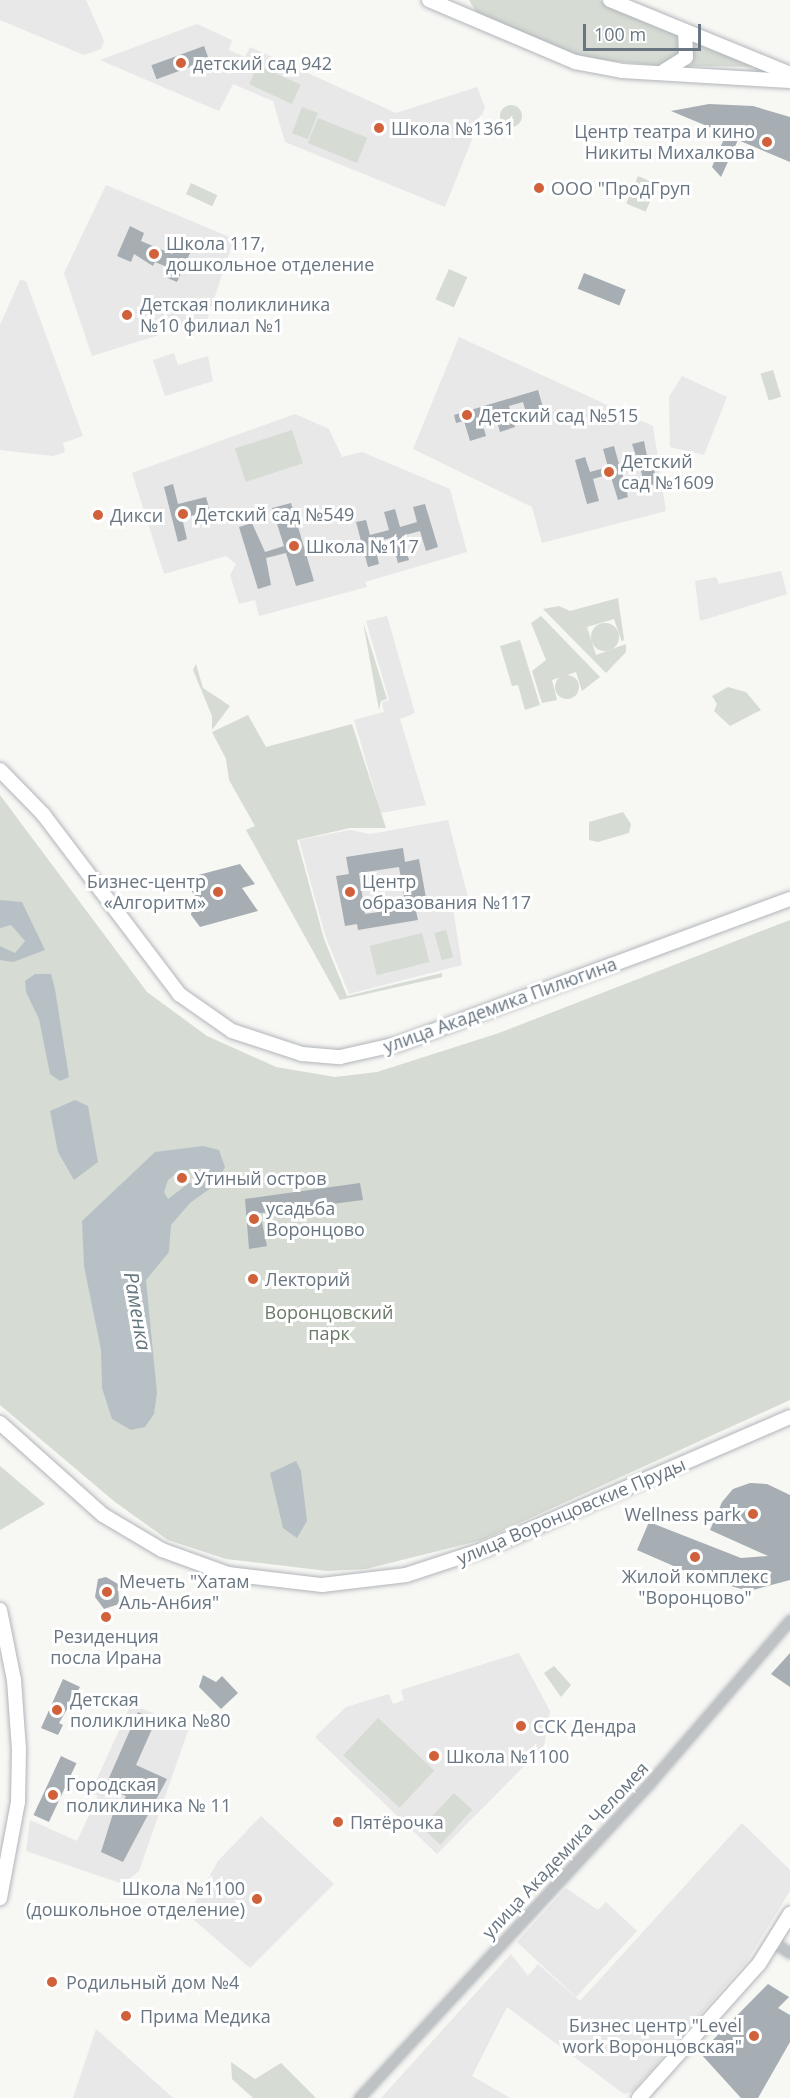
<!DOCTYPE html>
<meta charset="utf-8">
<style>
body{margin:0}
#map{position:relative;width:790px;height:2098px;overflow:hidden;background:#f7f7f4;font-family:"Open Sans",sans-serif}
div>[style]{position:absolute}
.built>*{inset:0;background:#e7e8e7}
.green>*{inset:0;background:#d6dbd4;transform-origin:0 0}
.round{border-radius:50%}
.water>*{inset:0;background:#b7c1c5}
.building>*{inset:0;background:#a6adb3;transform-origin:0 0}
.roads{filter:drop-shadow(0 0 2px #b1b5ba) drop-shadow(0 0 2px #b1b5ba)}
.street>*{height:9px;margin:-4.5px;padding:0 4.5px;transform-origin:4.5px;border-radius:4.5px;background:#bec2c5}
.secondary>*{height:14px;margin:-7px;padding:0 7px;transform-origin:7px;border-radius:7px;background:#fff}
.dots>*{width:16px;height:16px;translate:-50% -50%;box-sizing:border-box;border:3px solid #fff;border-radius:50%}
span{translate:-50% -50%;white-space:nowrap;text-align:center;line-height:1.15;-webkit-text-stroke:6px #fff;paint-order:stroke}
.poi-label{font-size:18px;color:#697682}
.left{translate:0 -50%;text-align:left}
.right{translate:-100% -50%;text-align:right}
.street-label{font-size:18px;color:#697682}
.park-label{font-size:18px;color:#6a7a67}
.water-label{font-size:20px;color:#65777e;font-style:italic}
.scale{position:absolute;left:583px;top:24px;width:118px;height:27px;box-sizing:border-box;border:3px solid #697682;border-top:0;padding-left:8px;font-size:18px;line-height:21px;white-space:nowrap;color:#697682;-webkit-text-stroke:4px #fff;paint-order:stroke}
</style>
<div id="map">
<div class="built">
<i style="clip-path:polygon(0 0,86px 0,104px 41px,101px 49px,84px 55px,0 20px)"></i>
<i style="clip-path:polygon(197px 24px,232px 40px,229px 50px,245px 57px,250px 47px,396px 113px,477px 87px,485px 107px,445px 207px,285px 142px,273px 101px,233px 84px,219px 111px,100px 60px)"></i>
<i style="clip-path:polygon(106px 185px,234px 239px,207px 320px,92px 356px,64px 273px)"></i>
<i style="clip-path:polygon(20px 280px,26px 281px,83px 436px,63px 443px,65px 452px,53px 456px,0 450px,0 325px)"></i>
<i style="clip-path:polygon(459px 337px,653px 426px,666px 511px,542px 543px,532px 507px,413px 449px)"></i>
<i style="clip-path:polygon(174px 353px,178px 365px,208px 356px,213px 381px,165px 396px,153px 360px)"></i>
<i style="clip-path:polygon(682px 376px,727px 397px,704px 455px,670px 447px,669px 397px)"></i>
<i style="clip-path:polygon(295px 414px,329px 429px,342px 457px,362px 452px,450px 489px,467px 552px,365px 582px,367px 587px,259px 616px,255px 600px,239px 604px,230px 575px,236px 564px,226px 556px,164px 574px,132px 473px)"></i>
<i style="clip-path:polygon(781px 571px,787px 594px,700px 621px,695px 581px,716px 577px,719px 584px)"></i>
<i style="clip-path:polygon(387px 616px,415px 713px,400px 719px,426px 805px,381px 813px,354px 720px,384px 712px,382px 702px,389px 700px,366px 621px)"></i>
<i style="clip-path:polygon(448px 820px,470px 905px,453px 909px,462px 965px,349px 994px,325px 935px,299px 840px,350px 830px,370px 834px)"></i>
<i style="clip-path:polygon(519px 1653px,550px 1711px,544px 1746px,437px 1854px,315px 1737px,346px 1707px,389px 1694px,393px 1704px,404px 1700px,401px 1690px)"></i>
<i style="clip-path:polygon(131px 1704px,189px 1728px,139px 1871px,123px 1884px,26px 1851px,30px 1820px,77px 1841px,98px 1796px,91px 1792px)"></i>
<i style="clip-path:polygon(261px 1816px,334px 1884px,250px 1968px,188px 1915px,218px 1861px)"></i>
<i style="clip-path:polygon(742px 1823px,790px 1870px,790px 1891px,747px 1961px,633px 2091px,624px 2094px,507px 2007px,472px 2076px,510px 2098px,381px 2098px,511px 1954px,528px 1976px,538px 1964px,580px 2001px)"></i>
<i style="clip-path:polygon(566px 1888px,598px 1910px,606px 1902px,637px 1931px,576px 1997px,517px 1942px)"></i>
<i style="clip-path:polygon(96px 2029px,173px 2098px,73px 2098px)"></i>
</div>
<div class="green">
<i style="clip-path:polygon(469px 0,599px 0,681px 34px,683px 54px,662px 66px,583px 58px,478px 15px)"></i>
<i style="clip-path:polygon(694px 41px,754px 63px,753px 67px,691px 66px)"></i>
<i style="left:258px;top:65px;width:47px;height:21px;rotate:25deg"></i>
<i class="round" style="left:500px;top:105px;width:22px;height:22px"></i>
<i style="left:302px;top:107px;width:17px;height:28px;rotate:21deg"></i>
<i style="left:318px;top:118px;width:53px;height:27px;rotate:22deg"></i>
<i style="left:638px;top:176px;width:21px;height:30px;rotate:23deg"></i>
<i style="left:191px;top:183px;width:29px;height:12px;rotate:25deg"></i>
<i style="left:449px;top:269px;width:20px;height:33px;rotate:24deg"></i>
<i style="left:773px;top:370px;width:28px;height:13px;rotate:73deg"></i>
<i style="left:292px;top:430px;width:35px;height:60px;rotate:72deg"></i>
<i style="clip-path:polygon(618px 598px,624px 639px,622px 642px,614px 619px,587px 627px,596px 655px,626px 644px,626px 652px,606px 673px,543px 609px,559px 606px,570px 611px)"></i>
<i style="clip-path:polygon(541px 616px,600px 677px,582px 691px,576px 672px,552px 680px,557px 700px,542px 703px,532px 671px,546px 660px,531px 623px)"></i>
<i style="clip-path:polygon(363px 622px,387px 699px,381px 701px,379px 710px)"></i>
<i class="round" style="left:591px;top:623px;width:28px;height:28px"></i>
<i style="clip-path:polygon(520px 640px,540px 705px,525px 710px,518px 685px,512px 686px,500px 646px)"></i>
<i style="clip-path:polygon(196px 664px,203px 688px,230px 706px,212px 730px,212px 716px,193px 670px)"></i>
<i class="round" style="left:555px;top:675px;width:24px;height:24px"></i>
<i style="clip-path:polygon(728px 687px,746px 692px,761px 710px,730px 726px,714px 711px,717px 704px,712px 696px)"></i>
<i style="clip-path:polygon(248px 715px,266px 747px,352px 724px,386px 828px,350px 828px,297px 840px,324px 939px,347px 996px,442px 973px,442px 977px,340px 1000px,246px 830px,255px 826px,229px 780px,226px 759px,212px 732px)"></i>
<i style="clip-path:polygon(0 795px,147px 992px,207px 1036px,276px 1067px,335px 1077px,377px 1072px,499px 1033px,790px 920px,790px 1400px,482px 1540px,366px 1569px,327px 1571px,226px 1559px,168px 1540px,115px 1502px,0 1405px)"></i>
<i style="clip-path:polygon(623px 812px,631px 824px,629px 833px,598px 842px,589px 840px,589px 822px)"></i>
<i style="left:446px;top:930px;width:28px;height:12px;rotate:75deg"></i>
<i style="left:422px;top:933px;width:30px;height:54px;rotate:76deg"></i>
<i style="clip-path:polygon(0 1466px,45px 1504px,0 1530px)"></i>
<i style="clip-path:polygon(554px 1666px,571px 1685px,561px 1697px,544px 1673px)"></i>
<i style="left:378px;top:1718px;width:77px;height:51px;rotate:43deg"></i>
<i style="left:454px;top:1793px;width:25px;height:47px;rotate:43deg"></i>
<i style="clip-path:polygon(231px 2062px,255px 2079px,281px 2063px,316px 2098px,253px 2098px,232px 2079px)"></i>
</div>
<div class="water">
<i style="clip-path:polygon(0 900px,22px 902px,45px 950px,13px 962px,0 960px,0 946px,15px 953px,25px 941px,11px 925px,0 928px)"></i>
<i style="clip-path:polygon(35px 974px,51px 974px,55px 989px,69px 1077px,60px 1081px,50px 1074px,39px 1019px,26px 992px,25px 981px)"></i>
<i style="clip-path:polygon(75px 1100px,88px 1106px,98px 1162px,74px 1180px,58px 1152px,50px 1111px)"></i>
<i style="clip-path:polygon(evenodd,203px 1146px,219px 1150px,225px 1167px,215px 1185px,190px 1203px,171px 1225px,169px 1252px,146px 1280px,157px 1393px,154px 1414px,145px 1427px,131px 1430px,112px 1419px,102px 1388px,101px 1350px,84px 1266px,82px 1221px,155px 1152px,203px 1146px,205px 1168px,207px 1174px,199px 1183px,189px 1183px,168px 1199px,164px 1192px,168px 1180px,179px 1171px,205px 1168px)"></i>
<i style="clip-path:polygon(296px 1461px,301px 1471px,307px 1521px,297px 1538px,283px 1528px,270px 1473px)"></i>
</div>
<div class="building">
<i style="left:204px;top:46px;width:15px;height:56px;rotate:70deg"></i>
<i style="clip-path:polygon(709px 104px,753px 106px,790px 117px,790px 162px,738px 140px,721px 177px,712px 167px,726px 134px,671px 111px)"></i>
<i style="clip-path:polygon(130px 226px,144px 233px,141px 241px,153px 246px,172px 254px,176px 246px,190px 253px,177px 282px,163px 276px,167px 267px,155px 262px,153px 266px,134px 254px,131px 262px,117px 256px)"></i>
<i style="left:584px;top:273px;width:45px;height:17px;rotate:22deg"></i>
<i style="clip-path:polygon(538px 390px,546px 418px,529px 423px,523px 402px,509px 406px,515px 427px,500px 432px,494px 411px,480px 415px,486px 436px,470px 441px,464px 421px,456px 423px,454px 415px)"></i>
<i style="clip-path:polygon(644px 441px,650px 471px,654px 470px,658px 484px,645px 487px,640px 467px,622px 472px,628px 497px,618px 500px,610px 474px,593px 479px,599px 501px,587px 504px,575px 460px,585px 457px,590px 472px,608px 467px,603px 449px,614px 446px,619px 464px,637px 459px,632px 444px)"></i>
<i style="clip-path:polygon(173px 484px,178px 504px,206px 497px,210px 511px,182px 518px,187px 539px,178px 542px,164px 487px)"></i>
<i style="clip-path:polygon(291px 503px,314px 581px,296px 586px,286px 553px,266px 558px,271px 585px,258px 589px,239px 527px,252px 523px,265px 552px,284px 546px,272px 508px)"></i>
<i style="clip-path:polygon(425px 504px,438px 547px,426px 551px,420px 531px,402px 536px,409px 560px,398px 563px,391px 538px,374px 542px,379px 564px,368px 567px,356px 522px,366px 520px,370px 535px,389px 530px,384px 512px,395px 509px,400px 527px,417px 522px,413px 507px)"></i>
<i style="clip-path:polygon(evenodd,403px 848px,405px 862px,419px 859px,428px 909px,416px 911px,418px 920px,358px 930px,357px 924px,345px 926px,336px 876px,349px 874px,346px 857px,403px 848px,399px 867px,406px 908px,365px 914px,359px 873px,399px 867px)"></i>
<i style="clip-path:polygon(240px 864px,255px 884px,242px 888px,258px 911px,200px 927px,183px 904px,198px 900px,183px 879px)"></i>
<i style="clip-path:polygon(360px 1183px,363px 1200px,260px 1213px,267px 1246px,249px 1249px,245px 1199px)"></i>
<i style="clip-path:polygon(750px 1483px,767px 1484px,790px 1495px,790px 1580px,749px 1591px,701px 1578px,637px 1550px,649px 1522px,741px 1558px,768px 1556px,710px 1530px,722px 1502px,733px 1489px)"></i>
<i style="clip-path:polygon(106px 1577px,118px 1584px,119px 1604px,104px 1609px,95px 1597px,98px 1579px)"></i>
<i style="clip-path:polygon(790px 1653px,790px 1687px,771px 1674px)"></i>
<i style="clip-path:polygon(203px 1675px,216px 1682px,222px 1676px,238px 1693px,221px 1709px,199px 1687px)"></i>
<i style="clip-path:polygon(63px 1679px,80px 1687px,59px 1723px,63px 1725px,58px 1735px,41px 1728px)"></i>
<i style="clip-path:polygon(138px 1712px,156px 1720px,136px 1765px,167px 1779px,123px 1862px,101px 1852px,115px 1807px,120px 1809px,126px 1796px,105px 1787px)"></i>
<i style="left:61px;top:1756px;width:17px;height:65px;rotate:25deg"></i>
<i style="clip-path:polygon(768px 1984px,789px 1997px,778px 2008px,790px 2015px,790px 2042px,758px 2098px,741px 2098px,700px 2053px)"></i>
</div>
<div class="roads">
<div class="street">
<i style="left:773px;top:1942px;width:20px;rotate:33deg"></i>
<i style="left:359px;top:2098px;width:426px;rotate:-47.3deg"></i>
<i style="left:648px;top:1785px;width:218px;rotate:-49.3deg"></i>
</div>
<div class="secondary">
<i style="left:429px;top:0;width:159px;rotate:23deg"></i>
<i style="left:575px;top:62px;width:48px;rotate:10.8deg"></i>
<i style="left:622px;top:71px;width:168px;rotate:3.4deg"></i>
<i style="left:610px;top:0;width:195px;rotate:22.3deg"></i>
<i style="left:664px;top:71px;width:26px;rotate:-32deg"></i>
<i style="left:686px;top:57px;width:24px;rotate:-92deg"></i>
<i style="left:0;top:770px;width:62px;rotate:45.7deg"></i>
<i style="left:43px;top:814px;width:226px;rotate:52.9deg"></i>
<i style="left:179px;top:994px;width:65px;rotate:34.9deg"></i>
<i style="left:232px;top:1031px;width:74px;rotate:18.2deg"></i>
<i style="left:302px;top:1054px;width:38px;rotate:5deg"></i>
<i style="left:340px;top:1057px;width:59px;rotate:-12.6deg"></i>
<i style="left:398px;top:1044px;width:418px;rotate:-20.3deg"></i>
<i style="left:0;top:1423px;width:138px;rotate:41.8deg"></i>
<i style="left:103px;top:1515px;width:69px;rotate:30.7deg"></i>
<i style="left:162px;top:1550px;width:70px;rotate:20deg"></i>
<i style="left:228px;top:1574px;width:95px;rotate:6.7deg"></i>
<i style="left:322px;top:1585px;width:85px;rotate:-6.8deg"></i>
<i style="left:406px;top:1575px;width:83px;rotate:-18.2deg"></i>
<i style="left:485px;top:1549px;width:332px;rotate:-23.4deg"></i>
<i style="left:0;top:1610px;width:71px;rotate:78.7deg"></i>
<i style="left:14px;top:1680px;width:69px;rotate:85.9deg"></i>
<i style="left:19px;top:1749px;width:53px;rotate:91.1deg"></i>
<i style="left:18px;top:1802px;width:98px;rotate:100.6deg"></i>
<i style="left:639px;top:2098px;width:180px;rotate:-48.2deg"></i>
<i style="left:759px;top:1964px;width:59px;rotate:-58.2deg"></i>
</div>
</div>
<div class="dots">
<i style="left:181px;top:63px;background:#d1613a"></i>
<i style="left:379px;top:128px;background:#d1613a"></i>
<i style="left:767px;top:142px;background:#d1613a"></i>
<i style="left:539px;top:188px;background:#d1613a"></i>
<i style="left:154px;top:254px;background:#d1613a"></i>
<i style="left:127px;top:315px;background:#d1613a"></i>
<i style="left:467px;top:415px;background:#d1613a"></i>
<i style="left:609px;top:472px;background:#d1613a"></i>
<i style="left:183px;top:514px;background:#d1613a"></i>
<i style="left:98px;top:515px;background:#d1613a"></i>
<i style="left:294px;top:546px;background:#d1613a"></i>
<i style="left:218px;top:892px;background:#d1613a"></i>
<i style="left:350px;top:892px;background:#d1613a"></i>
<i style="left:182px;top:1178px;background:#d1613a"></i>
<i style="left:254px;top:1219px;background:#d1613a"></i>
<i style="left:253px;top:1279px;background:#d1613a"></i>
<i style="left:753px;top:1514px;background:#d1613a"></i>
<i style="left:695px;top:1557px;background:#d1613a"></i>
<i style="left:107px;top:1592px;background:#d1613a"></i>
<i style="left:106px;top:1617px;background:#d1613a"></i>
<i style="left:57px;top:1710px;background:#d1613a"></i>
<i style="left:521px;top:1726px;background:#d1613a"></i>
<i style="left:434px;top:1756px;background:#d1613a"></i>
<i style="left:53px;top:1795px;background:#d1613a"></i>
<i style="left:338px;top:1822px;background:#d1613a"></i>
<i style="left:257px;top:1899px;background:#d1613a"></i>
<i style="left:52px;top:1982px;background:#d1613a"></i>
<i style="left:126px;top:2016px;background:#d1613a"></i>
<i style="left:754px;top:2036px;background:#d1613a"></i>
</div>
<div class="poi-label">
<span class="left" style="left:193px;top:63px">детский сад 942</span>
<span class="left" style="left:391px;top:128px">Школа №1361</span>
<span class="right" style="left:755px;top:142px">Центр театра и кино<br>Никиты Михалкова</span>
<span class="left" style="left:551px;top:188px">ООО "ПродГруп</span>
<span class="left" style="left:166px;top:254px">Школа 117,<br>дошкольное отделение</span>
<span class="left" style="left:140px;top:315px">Детская поликлиника<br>№10 филиал №1</span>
<span class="left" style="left:479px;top:415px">Детский сад №515</span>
<span class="left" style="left:621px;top:472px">Детский<br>сад №1609</span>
<span class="left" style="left:195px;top:514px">Детский сад №549</span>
<span class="left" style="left:110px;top:515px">Дикси</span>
<span class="left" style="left:306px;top:546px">Школа №117</span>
<span class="right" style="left:206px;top:892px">Бизнес-центр<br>«Алгоритм»</span>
<span class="left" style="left:362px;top:892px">Центр<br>образования №117</span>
<span class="left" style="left:194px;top:1178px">Утиный остров</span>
<span class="left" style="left:266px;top:1219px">усадьба<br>Воронцово</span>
<span class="left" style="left:265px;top:1279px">Лекторий</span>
<span class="right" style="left:741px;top:1514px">Wellness park</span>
<span style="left:695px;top:1587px">Жилой комплекс<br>"Воронцово"</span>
<span class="left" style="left:119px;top:1592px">Мечеть "Хатам<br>Аль-Анбия"</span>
<span style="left:106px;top:1647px">Резиденция<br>посла Ирана</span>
<span class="left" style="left:70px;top:1710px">Детская<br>поликлиника №80</span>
<span class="left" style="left:533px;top:1726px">ССК Дендра</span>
<span class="left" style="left:446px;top:1756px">Школа №1100</span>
<span class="left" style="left:66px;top:1795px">Городская<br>поликлиника № 11</span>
<span class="left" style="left:350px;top:1822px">Пятёрочка</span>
<span class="right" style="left:245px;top:1899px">Школа №1100<br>(дошкольное отделение)</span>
<span class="left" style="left:66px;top:1982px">Родильный дом №4</span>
<span class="left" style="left:140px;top:2016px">Прима Медика</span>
<span class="right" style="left:742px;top:2036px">Бизнес центр "Level<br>work Воронцовская"</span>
</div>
<div class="street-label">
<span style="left:500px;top:1005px;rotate:-20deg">улица Академика Пилюгина</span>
<span style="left:571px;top:1511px;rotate:-23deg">улица Воронцовские Пруды</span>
<span style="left:565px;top:1850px;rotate:-47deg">улица Академика Челомея</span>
</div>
<div class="park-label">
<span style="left:329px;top:1323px">Воронцовский<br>парк</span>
</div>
<div class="water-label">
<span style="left:138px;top:1311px;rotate:80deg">Раменка</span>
</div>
<div class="scale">100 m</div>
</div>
